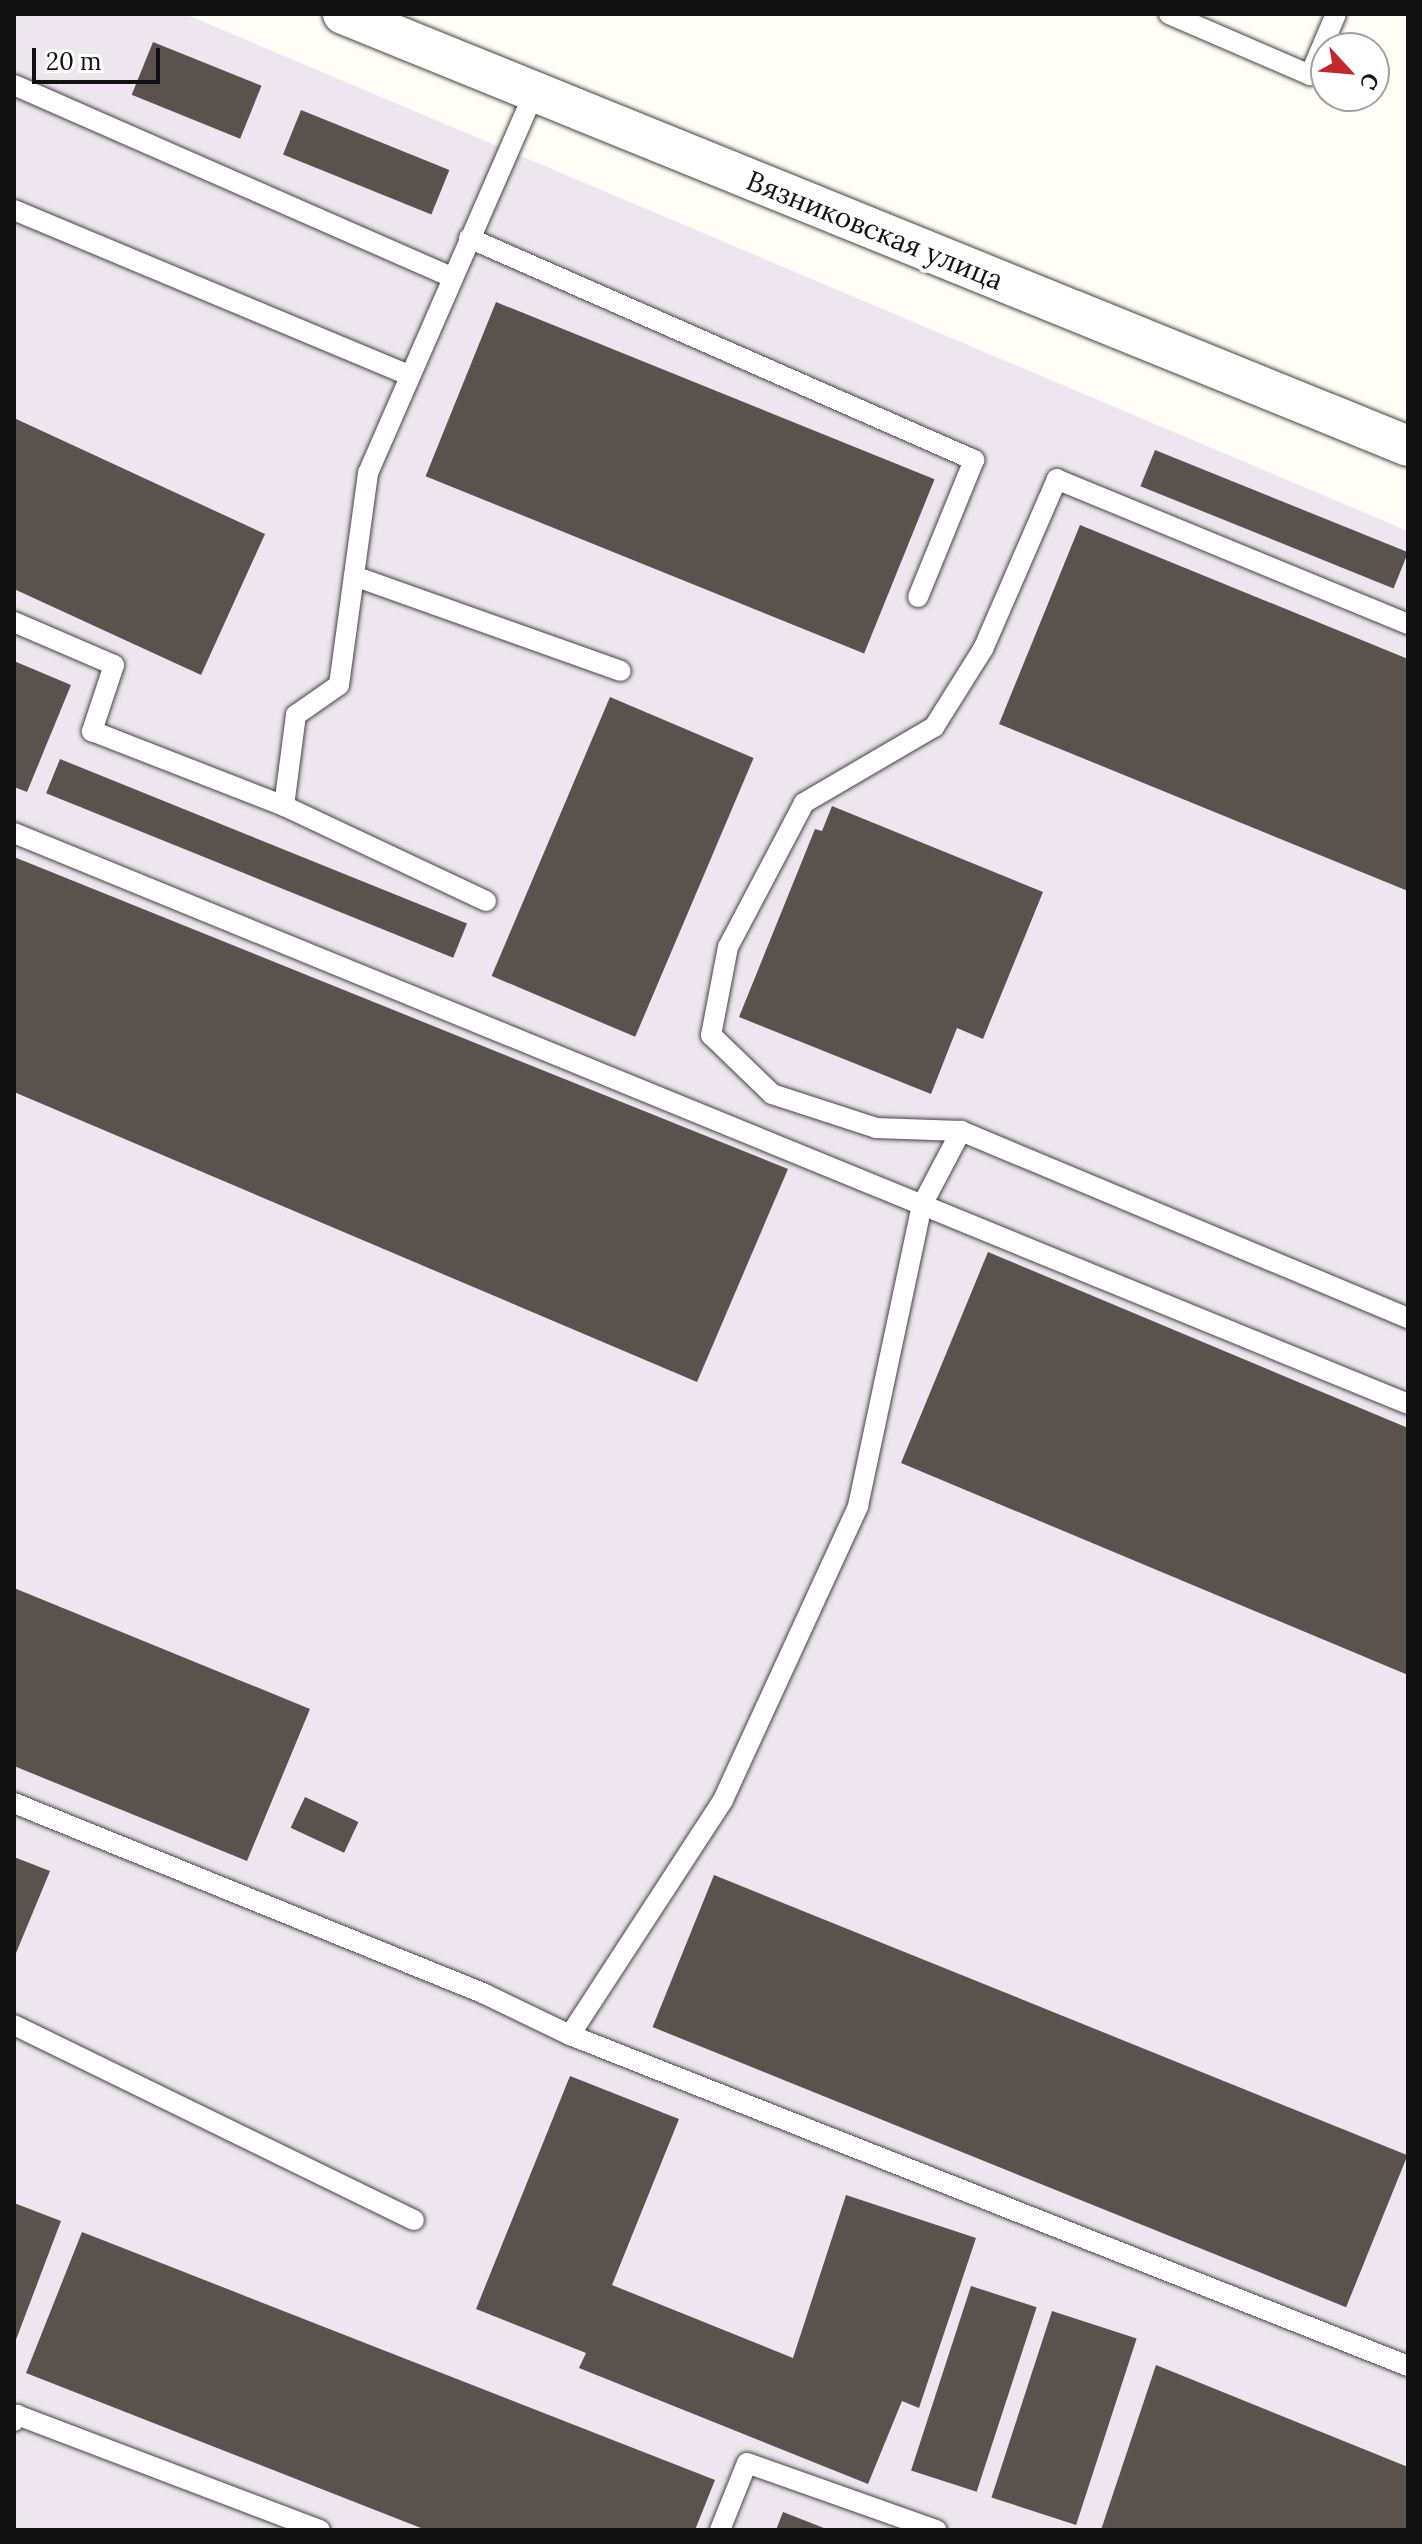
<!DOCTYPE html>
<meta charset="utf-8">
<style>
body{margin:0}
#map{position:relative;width:1422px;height:2544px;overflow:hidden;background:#fffdf5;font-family:Lora,serif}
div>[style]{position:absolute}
.industrial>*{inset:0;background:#eee6ef}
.building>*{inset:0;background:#5a524d;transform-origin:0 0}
.roads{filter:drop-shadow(0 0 2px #444) drop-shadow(0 0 2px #444)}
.lane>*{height:20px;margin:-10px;padding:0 10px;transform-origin:10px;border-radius:10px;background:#fff}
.street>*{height:40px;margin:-20px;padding:0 20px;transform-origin:20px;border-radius:20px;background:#fff}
span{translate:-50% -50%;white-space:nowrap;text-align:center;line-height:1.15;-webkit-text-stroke:8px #fff;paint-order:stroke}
.street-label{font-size:28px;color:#111}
.frame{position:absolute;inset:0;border:16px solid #111;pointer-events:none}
.north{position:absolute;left:1310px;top:32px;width:80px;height:80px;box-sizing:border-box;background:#fff;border:2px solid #a0a0a0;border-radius:50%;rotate:116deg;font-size:22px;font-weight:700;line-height:32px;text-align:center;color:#111}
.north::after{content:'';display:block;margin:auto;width:28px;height:36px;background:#c4262e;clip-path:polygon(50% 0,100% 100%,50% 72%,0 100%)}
.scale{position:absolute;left:32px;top:48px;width:128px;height:36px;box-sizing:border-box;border:4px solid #111;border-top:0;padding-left:10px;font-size:24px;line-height:28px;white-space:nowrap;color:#111;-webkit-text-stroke:6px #fff;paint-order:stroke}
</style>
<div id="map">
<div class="industrial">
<i style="clip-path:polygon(14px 14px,185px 14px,1408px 531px,1408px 2530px,14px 2530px)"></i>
</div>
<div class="building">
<i style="left:153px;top:42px;width:117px;height:57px;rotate:22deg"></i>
<i style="left:301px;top:110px;width:160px;height:48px;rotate:22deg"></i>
<i style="left:496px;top:302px;width:473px;height:188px;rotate:22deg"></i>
<i style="clip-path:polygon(14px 418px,265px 534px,201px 675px,14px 589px)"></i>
<i style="left:1155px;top:450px;width:273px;height:39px;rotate:22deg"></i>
<i style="clip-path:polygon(1080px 525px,1408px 659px,1408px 891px,999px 724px)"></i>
<i style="clip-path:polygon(14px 661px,71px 685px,27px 792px,14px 787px)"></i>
<i style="left:610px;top:697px;width:156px;height:303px;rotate:23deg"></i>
<i style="left:60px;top:759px;width:439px;height:37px;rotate:22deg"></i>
<i style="clip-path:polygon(832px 806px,1043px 892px,983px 1039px,957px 1028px,931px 1094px,739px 1017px,815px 829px,822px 831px)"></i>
<i style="clip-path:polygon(14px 857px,788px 1169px,697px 1382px,14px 1092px)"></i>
<i style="clip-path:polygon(988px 1252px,1408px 1428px,1408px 1675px,901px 1463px)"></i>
<i style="clip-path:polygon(14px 1588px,310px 1709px,247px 1861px,14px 1766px)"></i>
<i style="left:305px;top:1797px;width:59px;height:34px;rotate:25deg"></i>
<i style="clip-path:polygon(14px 1857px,50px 1871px,14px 1958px)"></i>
<i style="left:714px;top:1875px;width:748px;height:164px;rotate:22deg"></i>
<i style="clip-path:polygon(570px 2076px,679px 2119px,612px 2285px,793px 2358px,846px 2195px,976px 2238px,919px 2408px,902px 2401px,868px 2484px,579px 2368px,586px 2353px,476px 2309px)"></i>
<i style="clip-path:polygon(14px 2203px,61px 2221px,14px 2345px)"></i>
<i style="clip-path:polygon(82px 2232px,715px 2480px,695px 2530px,426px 2530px,26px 2373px)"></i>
<i style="left:971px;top:2286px;width:69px;height:194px;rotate:18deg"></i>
<i style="left:1052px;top:2311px;width:89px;height:196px;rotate:18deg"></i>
<i style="clip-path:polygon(1156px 2365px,1408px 2467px,1408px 2530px,1101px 2530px)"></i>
<i style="clip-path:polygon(783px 2512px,829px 2530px,776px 2530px)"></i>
</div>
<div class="roads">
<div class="lane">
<i style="left:1169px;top:14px;width:154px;rotate:23.4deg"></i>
<i style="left:1310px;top:75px;width:66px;rotate:-66.9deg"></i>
<i style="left:14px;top:85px;width:478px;rotate:23.7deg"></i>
<i style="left:14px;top:210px;width:429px;rotate:22.7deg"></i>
<i style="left:469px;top:238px;width:552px;rotate:23.73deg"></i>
<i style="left:974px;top:460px;width:148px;rotate:112.2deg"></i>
<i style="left:354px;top:576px;width:283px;rotate:19.6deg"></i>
<i style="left:14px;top:622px;width:109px;rotate:23.3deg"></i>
<i style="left:114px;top:665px;width:70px;rotate:108.4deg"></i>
<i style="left:92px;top:731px;width:206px;rotate:21.3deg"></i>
<i style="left:1408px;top:624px;width:380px;rotate:-157.6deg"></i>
<i style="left:1057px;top:479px;width:185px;rotate:113.5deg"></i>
<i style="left:983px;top:649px;width:92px;rotate:122.1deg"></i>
<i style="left:934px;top:727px;width:151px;rotate:149.7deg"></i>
<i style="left:804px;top:803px;width:163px;rotate:117.8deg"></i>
<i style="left:728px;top:947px;width:90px;rotate:100.9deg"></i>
<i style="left:711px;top:1035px;width:85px;rotate:44deg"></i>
<i style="left:772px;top:1094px;width:109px;rotate:18.1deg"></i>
<i style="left:876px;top:1128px;width:85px;rotate:2deg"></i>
<i style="left:961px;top:1131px;width:485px;rotate:22.7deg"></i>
<i style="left:14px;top:833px;width:1506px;rotate:22.27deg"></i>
<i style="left:486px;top:901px;width:223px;rotate:-154.8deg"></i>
<i style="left:284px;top:806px;width:92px;rotate:-82.5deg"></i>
<i style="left:296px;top:715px;width:52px;rotate:-34.9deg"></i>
<i style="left:339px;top:685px;width:214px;rotate:-82.2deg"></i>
<i style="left:368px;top:473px;width:415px;rotate:-66.4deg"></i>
<i style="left:14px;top:1803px;width:508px;rotate:22.07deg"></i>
<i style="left:485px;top:1994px;width:94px;rotate:25.8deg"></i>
<i style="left:570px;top:2035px;width:280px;rotate:-56.9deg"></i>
<i style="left:723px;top:1800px;width:324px;rotate:-65.3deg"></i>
<i style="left:858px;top:1506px;width:308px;rotate:-78deg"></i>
<i style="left:922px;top:1205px;width:84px;rotate:-62.2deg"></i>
<i style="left:14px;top:2025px;width:445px;rotate:26deg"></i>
<i style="left:570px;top:2035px;width:901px;rotate:21.55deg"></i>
<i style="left:14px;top:2421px;width:7px;rotate:-63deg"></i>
<i style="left:17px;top:2415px;width:324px;rotate:20.8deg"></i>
<i style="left:720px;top:2530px;width:72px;rotate:-68.1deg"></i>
<i style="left:747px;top:2463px;width:201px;rotate:19.5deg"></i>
</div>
<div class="street">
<i style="left:343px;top:14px;width:1149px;rotate:22.08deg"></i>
</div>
</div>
<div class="street-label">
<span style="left:875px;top:230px;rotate:22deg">Вязниковская улица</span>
</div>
<div class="frame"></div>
<div class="north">С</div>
<div class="scale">20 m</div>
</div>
